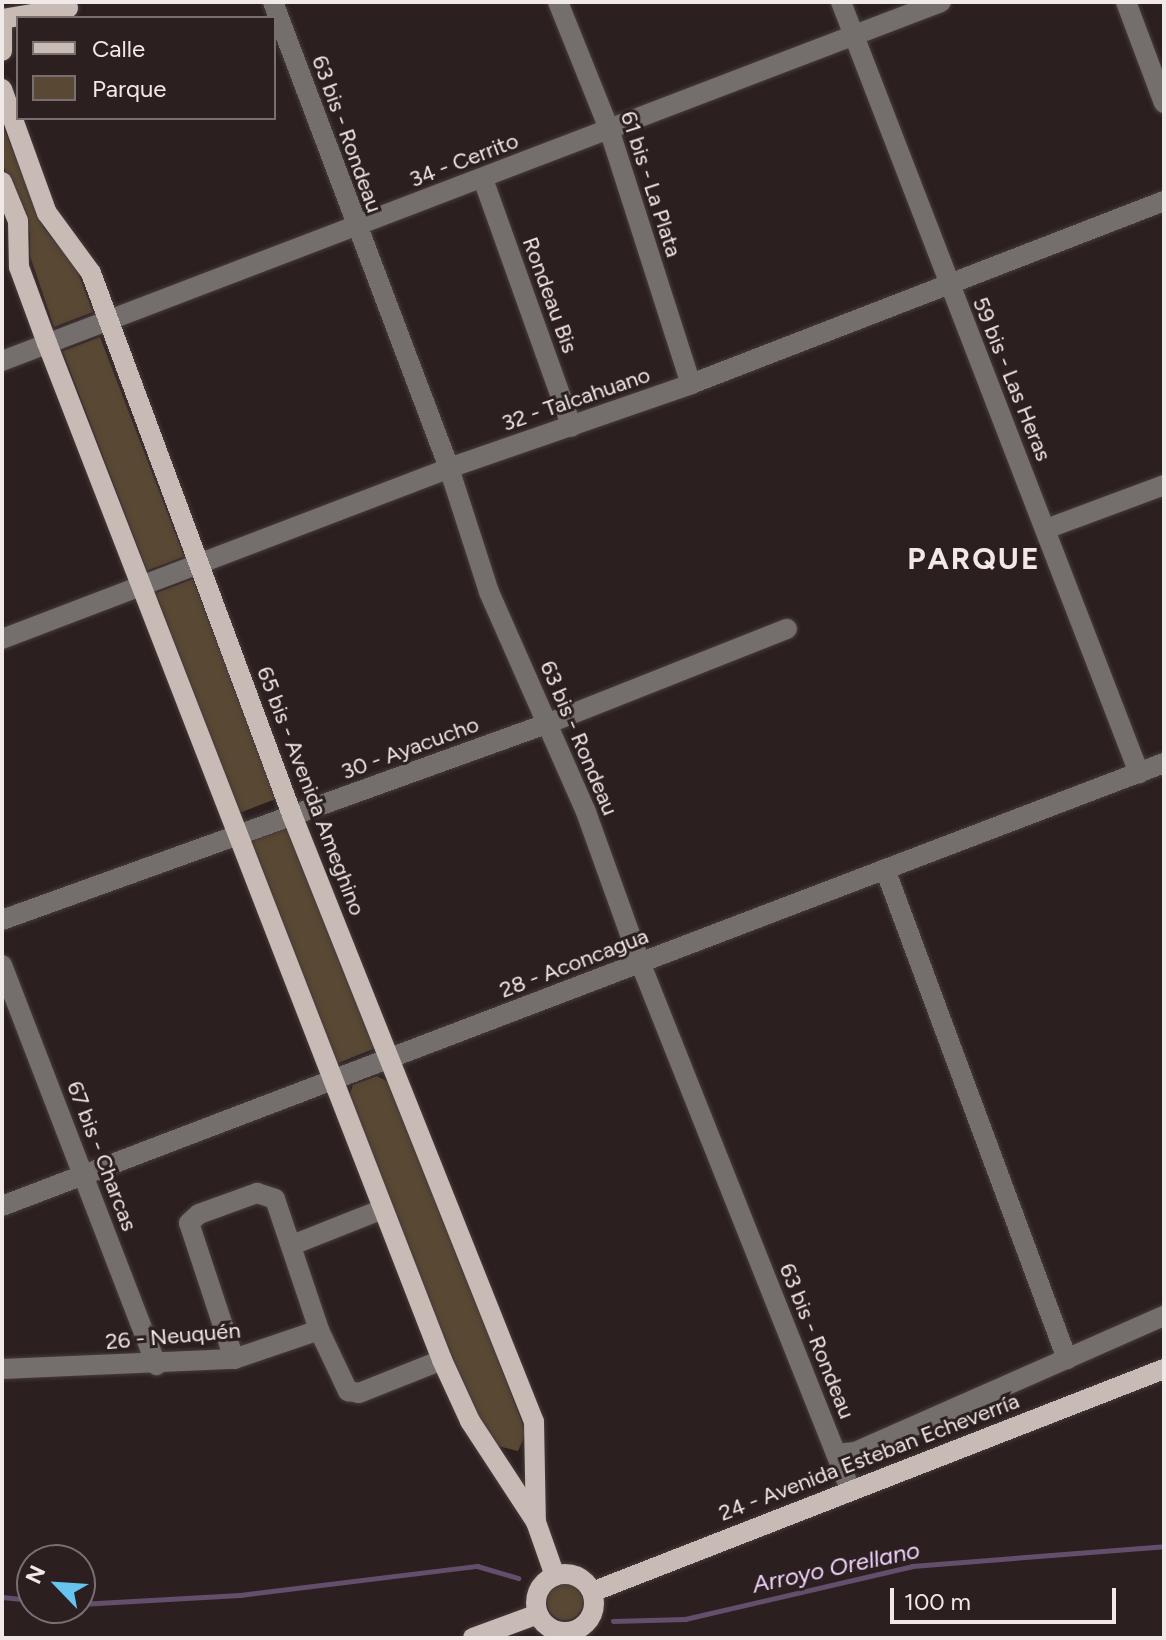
<!DOCTYPE html>
<meta charset="utf-8">
<style>
body{margin:0}
#map{position:relative;width:1166px;height:1640px;overflow:hidden;background:#2b1f20;font-family:Figtree,sans-serif}
div>[style]{position:absolute}
.green>*{inset:0;background:#594833;transform-origin:0 0}
.round{border-radius:50%}
.stream>*{height:5px;margin:-2.5px;padding:0 2.5px;transform-origin:2.5px;border-radius:2.5px;background:#634e6c}
.roads{filter:drop-shadow(0 0 2px #473b3c) drop-shadow(0 0 2px #473b3c)}
.minor>*{height:20px;margin:-10px;padding:0 10px;transform-origin:10px;border-radius:10px;background:#746e6c}
.major>*{height:20px;margin:-10px;padding:0 10px;transform-origin:10px;border-radius:10px;background:#c8bbb6}
.major>.ring{margin:-10px;padding:0;box-sizing:content-box;background:none;border:20px solid #c8bbb6;border-radius:50%}
span{translate:-50% -50%;white-space:nowrap;text-align:center;line-height:1.15;-webkit-text-stroke:6px #2b1f20;paint-order:stroke}
.street-label{font-size:22px;color:#f1e8e8}
.water-label{font-size:24px;color:#f2d3ff;font-style:italic}
.district-label{font-size:30px;color:#f1e8e8;font-weight:700;letter-spacing:2px}
.frame{position:absolute;inset:0;border:4px solid #f1e8e8;pointer-events:none}
.legend{position:absolute;left:16px;top:16px;width:260px;height:104px;box-sizing:border-box;background:#2b1f20;border:2px solid #7a6f70;margin:0;padding:10px 14px;list-style:none;font-size:24px;color:#f1e8e8}
.legend li{display:flex;align-items:center;gap:16px;height:40px}
.legend b{width:40px;border:2px solid #7a6f70}
.north{position:absolute;left:16px;top:1544px;width:80px;height:80px;box-sizing:border-box;background:#2b1f20;border:2px solid #7a6f70;border-radius:50%;rotate:295deg;font-size:22px;font-weight:700;line-height:32px;text-align:center;color:#f1e8e8}
.north::after{content:'';display:block;margin:auto;width:28px;height:36px;background:#66c4ef;clip-path:polygon(50% 0,100% 100%,50% 72%,0 100%)}
.scale{position:absolute;left:890px;top:1588px;width:226px;height:36px;box-sizing:border-box;border:4px solid #f1e8e8;border-top:0;padding-left:10px;font-size:24px;line-height:28px;white-space:nowrap;color:#f1e8e8;-webkit-text-stroke:6px #2b1f20;paint-order:stroke}
</style>
<div id="map">
<div class="green">
<i style="clip-path:polygon(2px 123px,43px 227px,76px 268px,93px 312px,54px 327px,30px 256px,30px 233px,2px 163px)"></i>
<i style="left:100px;top:337px;width:235px;height:40px;rotate:69deg"></i>
<i style="left:193px;top:579px;width:235px;height:40px;rotate:69deg"></i>
<i style="left:287px;top:827px;width:238px;height:44px;rotate:68deg"></i>
<i style="clip-path:polygon(377px 1076px,394px 1085px,526px 1433px,518px 1451px,494px 1445px,466px 1401px,349px 1096px,353px 1085px)"></i>
<i class="round" style="left:547px;top:1584px;width:36px;height:36px"></i>
</div>
<div class="stream">
<i style="left:2px;top:1597px;width:30px;rotate:6deg"></i>
<i style="left:80px;top:1604px;width:160px;rotate:-3.2deg"></i>
<i style="left:240px;top:1595px;width:239px;rotate:-7deg"></i>
<i style="left:477px;top:1566px;width:43px;rotate:16.3deg"></i>
<i style="left:613px;top:1621px;width:72px;rotate:-1.6deg"></i>
<i style="left:685px;top:1619px;width:233px;rotate:-13.1deg"></i>
<i style="left:912px;top:1566px;width:253px;rotate:-4.5deg"></i>
</div>
<div class="roads">
<div class="minor">
<i style="left:273px;top:2px;width:498px;rotate:69.3deg"></i>
<i style="left:449px;top:468px;width:130px;rotate:72.1deg"></i>
<i style="left:489px;top:592px;width:240px;rotate:66.2deg"></i>
<i style="left:586px;top:812px;width:159px;rotate:70.2deg"></i>
<i style="left:640px;top:962px;width:567px;rotate:68.27deg"></i>
<i style="left:558px;top:2px;width:137px;rotate:68.1deg"></i>
<i style="left:609px;top:129px;width:268px;rotate:72.2deg"></i>
<i style="left:841px;top:2px;width:827px;rotate:68.87deg"></i>
<i style="left:1126px;top:2px;width:108px;rotate:69.4deg"></i>
<i style="left:483px;top:179px;width:263px;rotate:70.3deg"></i>
<i style="left:2px;top:361px;width:1005px;rotate:-20.92deg"></i>
<i style="left:1046px;top:529px;width:126px;rotate:-20.4deg"></i>
<i style="left:2px;top:639px;width:479px;rotate:-20.9deg"></i>
<i style="left:449px;top:468px;width:256px;rotate:-19.1deg"></i>
<i style="left:691px;top:384px;width:507px;rotate:-21.15deg"></i>
<i style="left:885px;top:869px;width:523px;rotate:69.62deg"></i>
<i style="left:2px;top:920px;width:581px;rotate:-19.81deg"></i>
<i style="left:549px;top:723px;width:256px;rotate:-21.6deg"></i>
<i style="left:2px;top:965px;width:429px;rotate:68.9deg"></i>
<i style="left:2px;top:1206px;width:1244px;rotate:-20.87deg"></i>
<i style="left:292px;top:1245px;width:98px;rotate:-21.6deg"></i>
<i style="left:234px;top:1359px;width:143px;rotate:-108.3deg"></i>
<i style="left:189px;top:1223px;width:13px;rotate:-42deg"></i>
<i style="left:199px;top:1214px;width:62px;rotate:-19.9deg"></i>
<i style="left:257px;top:1193px;width:19px;rotate:18deg"></i>
<i style="left:275px;top:1199px;width:138px;rotate:71.4deg"></i>
<i style="left:319px;top:1330px;width:68px;rotate:64.6deg"></i>
<i style="left:348px;top:1391px;width:11px;rotate:10deg"></i>
<i style="left:359px;top:1393px;width:89px;rotate:-21.7deg"></i>
<i style="left:2px;top:1369px;width:232px;rotate:-2.5deg"></i>
<i style="left:234px;top:1359px;width:90px;rotate:-18.8deg"></i>
<i style="left:836px;top:1454px;width:19px;rotate:-6deg"></i>
<i style="left:855px;top:1452px;width:338px;rotate:-23.8deg"></i>
</div>
<div class="major">
<i style="left:2px;top:19px;width:67px;rotate:-9.5deg"></i>
<i style="left:2px;top:28px;width:23px;rotate:90deg"></i>
<i style="left:2px;top:89px;width:132px;rotate:70.1deg"></i>
<i style="left:47px;top:213px;width:74px;rotate:53.7deg"></i>
<i style="left:91px;top:273px;width:578px;rotate:69.65deg"></i>
<i style="left:292px;top:815px;width:653px;rotate:68.26deg"></i>
<i style="left:534px;top:1422px;width:100px;rotate:88.9deg"></i>
<i style="left:2px;top:182px;width:42px;rotate:67.7deg"></i>
<i style="left:18px;top:221px;width:46px;rotate:88.8deg"></i>
<i style="left:19px;top:267px;width:81px;rotate:69.8deg"></i>
<i style="left:47px;top:343px;width:1091px;rotate:68.77deg"></i>
<i style="left:442px;top:1360px;width:67px;rotate:65.3deg"></i>
<i style="left:470px;top:1421px;width:121px;rotate:56.8deg"></i>
<i style="left:536px;top:1522px;width:57px;rotate:70.6deg"></i>
<i class="ring" style="left:536px;top:1574px;width:38px;height:38px"></i>
<i style="left:592px;top:1592px;width:614px;rotate:-21.3deg"></i>
<i style="left:473px;top:1638px;width:69px;rotate:-20.3deg"></i>
</div>
</div>
<div class="street-label">
<span style="left:347px;top:134px;rotate:70deg">63 bis - Rondeau</span>
<span style="left:464px;top:160px;rotate:-21deg">34 - Cerrito</span>
<span style="left:651px;top:184px;rotate:72deg">61 bis - La Plata</span>
<span style="left:550px;top:295px;rotate:70deg">Rondeau Bis</span>
<span style="left:1012px;top:379px;rotate:68deg">59 bis - Las Heras</span>
<span style="left:576px;top:399px;rotate:-19deg">32 - Talcahuano</span>
<span style="left:579px;top:738px;rotate:67deg">63 bis - Rondeau</span>
<span style="left:410px;top:748px;rotate:-20deg">30 - Ayacucho</span>
<span style="left:311px;top:791px;rotate:69deg">65 bis - Avenida Ameghino</span>
<span style="left:574px;top:963px;rotate:-21deg">28 - Aconcagua</span>
<span style="left:102px;top:1156px;rotate:69deg">67 bis - Charcas</span>
<span style="left:173px;top:1336px;rotate:-5deg">26 - Neuquén</span>
<span style="left:817px;top:1341px;rotate:68deg">63 bis - Rondeau</span>
<span style="left:869px;top:1457px;rotate:-21deg">24 - Avenida Esteban Echeverría</span>
</div>
<div class="water-label">
<span style="left:836px;top:1567px;rotate:-12deg">Arroyo Orellano</span>
</div>
<div class="district-label">
<span style="left:974px;top:559px">PARQUE</span>
</div>
<div class="frame"></div>
<ul class="legend">
<li><b style="height:10px;background:#c8bbb6"></b>Calle</li>
<li><b style="height:22px;background:#594833"></b>Parque</li>
</ul>
<div class="north">N</div>
<div class="scale">100 m</div>
</div>
